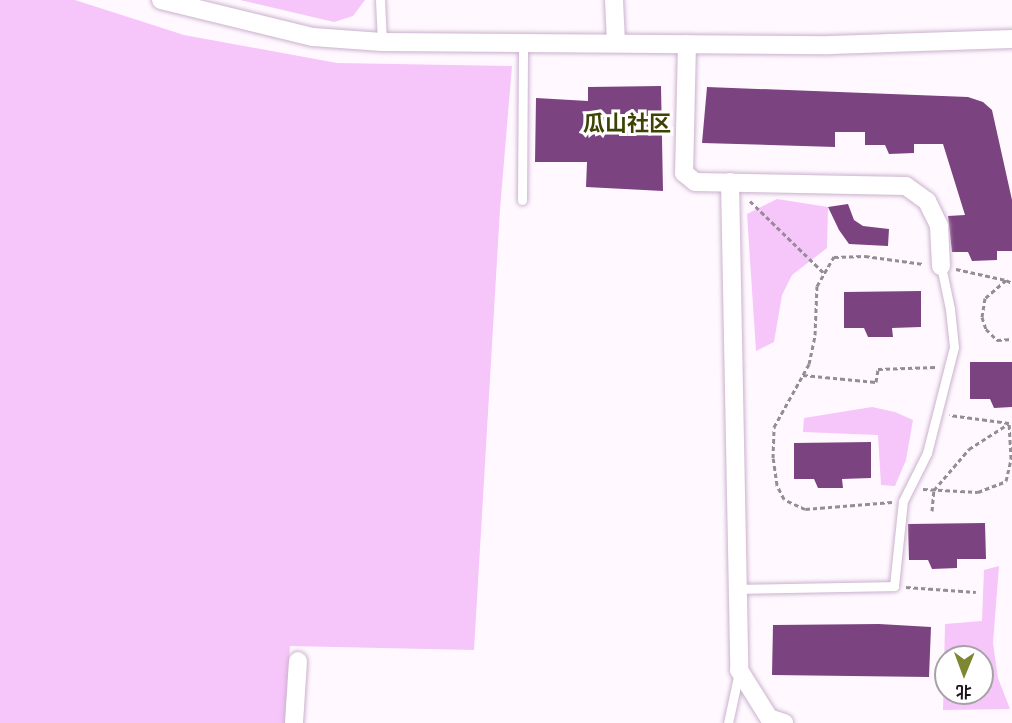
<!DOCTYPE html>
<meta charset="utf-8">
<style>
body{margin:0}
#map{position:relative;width:1012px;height:723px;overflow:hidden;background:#fff9ff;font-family:"Fira Sans Condensed","Noto Sans SC",sans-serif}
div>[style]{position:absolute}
.green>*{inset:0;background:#f6c5f9}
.building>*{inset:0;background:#7c4381}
.path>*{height:3px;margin-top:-1.5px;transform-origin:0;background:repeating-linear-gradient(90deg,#958d95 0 4.5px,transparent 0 7.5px)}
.roads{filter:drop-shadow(0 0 2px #cbb1cd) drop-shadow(0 0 2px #cbb1cd)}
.lane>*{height:9px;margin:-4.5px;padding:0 4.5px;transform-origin:4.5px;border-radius:4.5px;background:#fff}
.street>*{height:18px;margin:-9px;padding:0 9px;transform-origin:9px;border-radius:9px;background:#fff}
span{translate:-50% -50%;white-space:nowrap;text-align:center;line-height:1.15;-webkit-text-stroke:6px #fff;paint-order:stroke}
.quarter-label{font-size:22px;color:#3e4304;font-weight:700}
.north{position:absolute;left:934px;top:645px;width:60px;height:60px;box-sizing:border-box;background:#fff;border:2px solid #a5a1a5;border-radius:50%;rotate:181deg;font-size:16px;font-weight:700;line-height:24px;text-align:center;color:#1d131d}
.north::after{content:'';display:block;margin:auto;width:21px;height:27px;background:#7e8632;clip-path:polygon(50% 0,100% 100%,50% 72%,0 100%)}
</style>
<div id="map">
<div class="green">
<i style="clip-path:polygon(0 0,75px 0,184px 35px,337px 63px,512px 66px,500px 209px,474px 650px,290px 646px,285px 723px,0 723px)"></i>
<i style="clip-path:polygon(240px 0,365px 0,353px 16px,334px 22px)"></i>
<i style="clip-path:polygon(777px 199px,828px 207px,827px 248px,792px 275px,782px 295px,774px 342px,756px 351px,747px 214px)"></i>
<i style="clip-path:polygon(872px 407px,895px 412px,913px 420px,906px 460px,895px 486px,881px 485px,878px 435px,803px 432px,804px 418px)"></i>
<i style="clip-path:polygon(evenodd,999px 566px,993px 643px,998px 678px,1010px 709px,943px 710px,945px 624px,982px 621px,984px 570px,999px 566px,946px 657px,982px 657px,982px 693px,946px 693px,946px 657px)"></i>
</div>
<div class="building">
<i style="clip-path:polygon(661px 86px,663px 191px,586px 187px,587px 162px,535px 162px,536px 98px,588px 101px,588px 87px)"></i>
<i style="clip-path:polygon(707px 87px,968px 97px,983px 102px,992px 110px,1012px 200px,1012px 251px,997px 251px,997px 260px,972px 261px,968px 252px,952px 252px,948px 216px,965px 215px,943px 144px,914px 144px,914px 153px,889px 154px,885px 145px,865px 145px,865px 132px,835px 132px,835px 147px,702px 143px)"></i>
<i style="clip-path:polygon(848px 204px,854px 220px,863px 226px,889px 229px,888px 246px,849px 244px,839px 230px,828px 207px)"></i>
<i style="clip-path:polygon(921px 291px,921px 327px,892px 328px,893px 337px,868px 337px,864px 328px,844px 328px,844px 292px)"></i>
<i style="clip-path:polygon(970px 362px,1012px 362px,1012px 407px,994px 408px,990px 399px,970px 399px)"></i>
<i style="clip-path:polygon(871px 442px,871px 478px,842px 479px,843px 488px,818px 488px,814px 479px,794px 479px,794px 443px)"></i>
<i style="clip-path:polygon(985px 523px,986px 559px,957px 559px,957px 568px,932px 569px,928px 560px,909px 560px,908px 524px)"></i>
<i style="clip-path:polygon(879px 624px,931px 627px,929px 677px,772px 675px,773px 625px)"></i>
</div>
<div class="path">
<i style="left:750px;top:201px;width:103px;rotate:44.2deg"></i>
<i style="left:956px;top:269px;width:51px;rotate:12.4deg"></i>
<i style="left:1006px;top:280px;width:7px;rotate:27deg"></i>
<i style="left:1006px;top:280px;width:28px;rotate:139deg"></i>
<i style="left:985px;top:298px;width:19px;rotate:99deg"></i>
<i style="left:982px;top:317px;width:13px;rotate:72deg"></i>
<i style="left:986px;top:329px;width:16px;rotate:45deg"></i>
<i style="left:997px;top:340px;width:15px;rotate:-4deg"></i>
<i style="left:803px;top:375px;width:73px;rotate:5.5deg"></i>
<i style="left:876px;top:382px;width:13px;rotate:-81deg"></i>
<i style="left:878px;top:369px;width:58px;rotate:-2deg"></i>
<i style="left:923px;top:489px;width:55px;rotate:3.1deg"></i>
<i style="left:978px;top:492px;width:30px;rotate:-21deg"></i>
<i style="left:1006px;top:481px;width:23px;rotate:-77deg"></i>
<i style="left:1011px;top:459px;width:36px;rotate:-93deg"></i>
<i style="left:1009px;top:423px;width:60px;rotate:-172.3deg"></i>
<i style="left:892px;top:502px;width:87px;rotate:175.4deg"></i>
<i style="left:805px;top:509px;width:23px;rotate:-155deg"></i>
<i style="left:784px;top:499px;width:16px;rotate:-117deg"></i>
<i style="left:777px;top:485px;width:27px;rotate:-98deg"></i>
<i style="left:773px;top:458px;width:31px;rotate:-88deg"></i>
<i style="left:774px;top:427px;width:72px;rotate:-60.9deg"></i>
<i style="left:809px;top:364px;width:30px;rotate:-78deg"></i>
<i style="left:815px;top:335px;width:49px;rotate:-87.7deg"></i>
<i style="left:817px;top:286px;width:34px;rotate:-60deg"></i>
<i style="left:834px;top:257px;width:31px;rotate:-2deg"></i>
<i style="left:865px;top:256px;width:59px;rotate:7.9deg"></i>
<i style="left:932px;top:511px;width:21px;rotate:-85deg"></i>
<i style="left:934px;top:490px;width:54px;rotate:-49.5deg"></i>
<i style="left:969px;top:449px;width:46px;rotate:-32.7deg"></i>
<i style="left:906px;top:587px;width:70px;rotate:4.1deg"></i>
</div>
<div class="roads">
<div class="lane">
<i style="left:380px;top:0;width:42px;rotate:87.3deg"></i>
<i style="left:522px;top:200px;width:157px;rotate:-89.6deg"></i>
<i style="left:738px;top:589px;width:156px;rotate:-1.1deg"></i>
<i style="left:894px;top:586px;width:85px;rotate:-84deg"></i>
<i style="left:903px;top:501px;width:54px;rotate:-63.4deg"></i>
<i style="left:927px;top:453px;width:109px;rotate:-75.7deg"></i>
<i style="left:954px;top:347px;width:38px;rotate:-96deg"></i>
<i style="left:950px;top:309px;width:44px;rotate:-101.8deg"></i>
<i style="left:728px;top:723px;width:52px;rotate:-77.8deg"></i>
</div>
<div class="street">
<i style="left:161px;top:0;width:156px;rotate:13.7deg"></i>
<i style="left:313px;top:37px;width:69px;rotate:4.1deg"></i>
<i style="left:382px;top:42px;width:448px;rotate:0.4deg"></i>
<i style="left:830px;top:45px;width:182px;rotate:-1.9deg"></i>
<i style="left:614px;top:0;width:43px;rotate:87.3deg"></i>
<i style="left:687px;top:44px;width:129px;rotate:91.3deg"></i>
<i style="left:684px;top:173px;width:14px;rotate:39deg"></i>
<i style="left:695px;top:182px;width:211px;rotate:1.1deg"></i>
<i style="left:906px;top:186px;width:26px;rotate:36deg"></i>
<i style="left:927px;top:201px;width:28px;rotate:64deg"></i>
<i style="left:939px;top:226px;width:40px;rotate:87.1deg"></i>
<i style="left:730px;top:182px;width:488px;rotate:88.9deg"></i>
<i style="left:739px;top:670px;width:57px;rotate:58deg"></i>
<i style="left:769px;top:718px;width:16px;rotate:18deg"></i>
<i style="left:294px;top:723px;width:62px;rotate:-86.3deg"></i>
</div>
</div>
<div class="quarter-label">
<span style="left:627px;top:124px">瓜山社区</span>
</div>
<div class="north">北</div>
</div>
